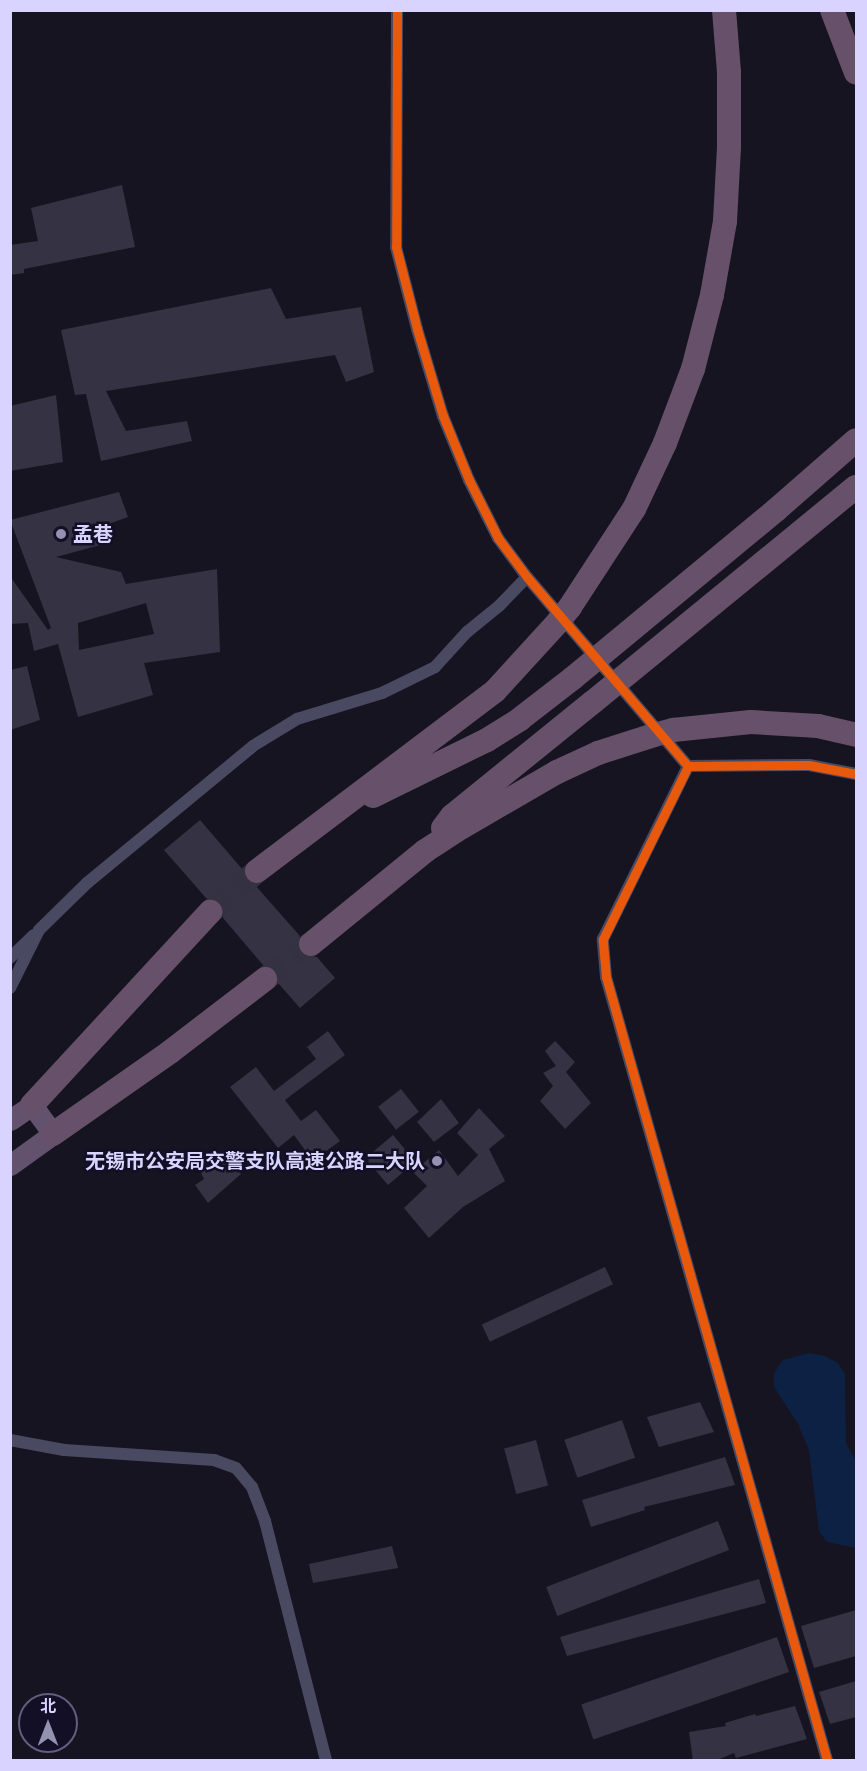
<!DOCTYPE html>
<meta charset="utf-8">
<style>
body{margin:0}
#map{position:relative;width:867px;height:1771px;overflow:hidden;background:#161421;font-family:"DejaVu Sans","Noto Sans SC",sans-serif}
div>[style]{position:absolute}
.water>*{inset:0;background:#0d2144}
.building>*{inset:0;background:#343243;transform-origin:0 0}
.motorway-tunnel>*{height:24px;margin-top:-12px;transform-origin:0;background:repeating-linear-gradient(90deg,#333142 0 24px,transparent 0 36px)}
.minor>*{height:12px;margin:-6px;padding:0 6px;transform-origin:6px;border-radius:6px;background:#4a4962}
.trunk>*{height:21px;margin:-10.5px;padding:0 10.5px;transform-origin:10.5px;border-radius:10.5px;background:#62526e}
.motorway>*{height:24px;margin:-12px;padding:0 12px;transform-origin:12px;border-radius:12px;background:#67516a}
.motorway-bridge>*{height:24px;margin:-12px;padding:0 12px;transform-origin:12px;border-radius:12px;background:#67516a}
.cycleway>*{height:9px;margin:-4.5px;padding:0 4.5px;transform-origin:4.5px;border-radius:4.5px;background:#e8590c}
.dots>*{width:16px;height:16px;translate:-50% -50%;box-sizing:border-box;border:3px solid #130f26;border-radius:50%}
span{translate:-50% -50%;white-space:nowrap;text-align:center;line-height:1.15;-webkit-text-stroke:5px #130f26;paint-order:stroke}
.poi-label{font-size:20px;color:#d9d4ff;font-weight:700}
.left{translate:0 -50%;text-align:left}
.right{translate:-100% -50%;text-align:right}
.frame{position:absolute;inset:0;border:12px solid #d9d4ff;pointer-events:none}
.north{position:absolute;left:18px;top:1693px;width:60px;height:60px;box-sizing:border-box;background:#130f26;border:2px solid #625e7d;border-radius:50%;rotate:0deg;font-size:16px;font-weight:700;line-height:24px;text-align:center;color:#d9d4ff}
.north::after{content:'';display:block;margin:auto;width:21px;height:27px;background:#9591b1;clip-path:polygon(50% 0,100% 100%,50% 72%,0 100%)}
</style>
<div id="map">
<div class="water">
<i style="clip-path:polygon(809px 1353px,825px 1356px,838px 1363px,845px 1374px,846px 1443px,856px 1462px,856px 1548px,827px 1542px,819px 1531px,809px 1450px,798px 1424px,774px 1387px,774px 1373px,783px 1360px)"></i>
</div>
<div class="building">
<i style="clip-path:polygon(122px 185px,135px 247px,24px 269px,24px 273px,10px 275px,10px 245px,38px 241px,31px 208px)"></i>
<i style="clip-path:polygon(271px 288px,286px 319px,361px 307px,374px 372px,346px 382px,335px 355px,106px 391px,126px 431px,187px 421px,192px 441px,101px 461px,86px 394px,75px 395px,61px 330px)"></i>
<i style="clip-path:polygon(56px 395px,63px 462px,10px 471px,10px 406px)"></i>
<i style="clip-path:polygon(evenodd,119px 492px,128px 517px,106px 525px,108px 543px,56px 557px,121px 572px,126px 584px,217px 569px,220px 652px,144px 663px,153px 695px,78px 717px,58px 644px,34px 651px,28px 623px,10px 624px,10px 576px,48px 630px,51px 628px,10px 520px,119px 492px,146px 603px,154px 634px,79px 650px,78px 623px,146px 603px)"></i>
<i style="clip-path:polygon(27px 666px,40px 720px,10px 730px,10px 670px)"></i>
<i style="clip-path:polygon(200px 820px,243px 870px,246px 880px,255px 885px,300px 936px,297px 946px,300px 953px,307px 957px,317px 957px,335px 978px,300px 1008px,278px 983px,276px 970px,263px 965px,223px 918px,224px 908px,220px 902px,206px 898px,164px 850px)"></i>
<i style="clip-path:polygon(328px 1031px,345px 1055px,285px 1100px,301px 1121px,316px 1110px,340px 1141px,313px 1161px,294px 1135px,278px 1148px,230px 1087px,256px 1067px,274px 1091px,316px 1059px,307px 1047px)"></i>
<i style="clip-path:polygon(555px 1041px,575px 1062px,566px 1072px,591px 1103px,565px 1129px,540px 1101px,553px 1086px,543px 1073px,556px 1066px,545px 1051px)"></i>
<i style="left:401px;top:1089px;width:29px;height:29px;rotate:52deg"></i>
<i style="clip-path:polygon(441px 1099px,459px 1123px,434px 1142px,417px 1122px)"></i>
<i style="clip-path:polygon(479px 1108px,505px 1136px,489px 1149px,505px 1181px,463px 1207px,429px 1238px,404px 1208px,427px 1186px,413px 1172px,439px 1150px,458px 1176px,478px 1155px,457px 1133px)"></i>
<i style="left:393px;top:1135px;width:35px;height:36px;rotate:50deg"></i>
<i style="clip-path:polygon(223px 1155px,241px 1174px,208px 1203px,195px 1185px,204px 1179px,201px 1173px)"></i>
<i style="left:605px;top:1267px;width:19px;height:136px;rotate:65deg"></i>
<i style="clip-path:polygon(700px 1402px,714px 1432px,659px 1447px,647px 1417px)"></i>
<i style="left:622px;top:1420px;width:40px;height:61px;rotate:71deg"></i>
<i style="left:536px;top:1440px;width:47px;height:33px;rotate:75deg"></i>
<i style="clip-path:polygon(725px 1457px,735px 1485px,644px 1507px,645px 1510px,591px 1527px,582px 1500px)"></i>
<i style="left:718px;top:1521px;width:31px;height:184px;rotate:69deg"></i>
<i style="clip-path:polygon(392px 1546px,398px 1568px,313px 1583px,309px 1564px)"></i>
<i style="clip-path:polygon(759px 1579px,766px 1603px,567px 1656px,560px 1637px)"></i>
<i style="clip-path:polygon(856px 1610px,856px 1656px,814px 1668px,801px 1626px)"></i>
<i style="left:777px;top:1637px;width:37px;height:207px;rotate:71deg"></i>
<i style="clip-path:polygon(856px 1681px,856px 1717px,830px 1724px,819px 1692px)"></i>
<i style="clip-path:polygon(795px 1706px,807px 1739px,736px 1758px,734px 1753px,715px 1761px,693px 1761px,689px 1732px,726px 1726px,725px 1723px,755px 1714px,756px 1716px)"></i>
</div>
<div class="motorway-tunnel">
<i style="left:210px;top:912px;width:62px;rotate:-41.1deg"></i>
<i style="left:265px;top:979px;width:58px;rotate:-37.3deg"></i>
</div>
<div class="minor">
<i style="left:397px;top:10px;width:237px;rotate:90.2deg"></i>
<i style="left:396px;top:247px;width:85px;rotate:75.6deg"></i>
<i style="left:417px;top:329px;width:91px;rotate:73.4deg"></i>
<i style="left:443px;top:416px;width:69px;rotate:67.9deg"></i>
<i style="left:469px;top:480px;width:65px;rotate:63.4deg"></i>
<i style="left:498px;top:538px;width:49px;rotate:53.4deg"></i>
<i style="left:527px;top:577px;width:248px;rotate:49.6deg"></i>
<i style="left:10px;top:958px;width:33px;rotate:-44deg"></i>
<i style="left:10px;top:988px;width:65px;rotate:-63.4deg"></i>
<i style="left:39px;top:930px;width:67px;rotate:-44.4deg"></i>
<i style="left:87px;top:883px;width:215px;rotate:-39.5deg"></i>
<i style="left:253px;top:746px;width:52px;rotate:-31.5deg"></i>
<i style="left:297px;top:719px;width:89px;rotate:-17deg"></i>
<i style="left:382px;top:693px;width:59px;rotate:-26.1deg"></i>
<i style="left:435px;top:667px;width:47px;rotate:-47.6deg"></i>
<i style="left:467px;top:632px;width:41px;rotate:-39.1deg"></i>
<i style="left:499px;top:606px;width:40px;rotate:-46deg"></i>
<i style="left:10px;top:1440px;width:55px;rotate:10.5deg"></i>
<i style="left:64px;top:1450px;width:150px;rotate:3.8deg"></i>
<i style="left:214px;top:1460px;width:23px;rotate:20deg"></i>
<i style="left:236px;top:1468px;width:25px;rotate:50deg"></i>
<i style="left:252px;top:1487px;width:36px;rotate:69deg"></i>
<i style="left:265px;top:1521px;width:247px;rotate:75.7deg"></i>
<i style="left:827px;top:1760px;width:814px;rotate:-105.76deg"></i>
<i style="left:606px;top:977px;width:38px;rotate:-95deg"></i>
<i style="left:603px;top:939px;width:193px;rotate:-63.8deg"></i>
<i style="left:688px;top:766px;width:121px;rotate:-0.5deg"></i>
<i style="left:809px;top:765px;width:48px;rotate:10.8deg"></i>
</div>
<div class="trunk">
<i style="left:10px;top:1120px;width:27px;rotate:-34deg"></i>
<i style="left:32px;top:1105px;width:36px;rotate:54deg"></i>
<i style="left:53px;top:1134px;width:53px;rotate:144.2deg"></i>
</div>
<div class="motorway">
<i style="left:832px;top:10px;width:67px;rotate:69.1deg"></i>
<i style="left:570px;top:607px;width:117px;rotate:-56.9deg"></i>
<i style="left:634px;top:509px;width:73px;rotate:-64.8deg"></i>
<i style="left:665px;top:443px;width:79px;rotate:-69.3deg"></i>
<i style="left:693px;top:369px;width:76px;rotate:-75.6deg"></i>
<i style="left:712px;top:295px;width:75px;rotate:-80deg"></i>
<i style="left:725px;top:221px;width:74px;rotate:-86.9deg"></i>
<i style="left:729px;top:147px;width:75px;rotate:-90deg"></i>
<i style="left:729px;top:72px;width:62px;rotate:-94.6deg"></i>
<i style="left:673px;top:730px;width:78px;rotate:-5.9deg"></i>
<i style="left:751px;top:722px;width:67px;rotate:3.4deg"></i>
<i style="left:818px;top:726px;width:39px;rotate:13deg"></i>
<i style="left:373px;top:796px;width:127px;rotate:-26.2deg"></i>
<i style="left:487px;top:740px;width:39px;rotate:-32deg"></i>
<i style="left:520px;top:719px;width:67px;rotate:-37.7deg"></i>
<i style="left:443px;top:828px;width:15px;rotate:-53deg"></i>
<i style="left:452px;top:816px;width:181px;rotate:-39deg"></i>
<i style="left:257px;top:871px;width:298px;rotate:-37.1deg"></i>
<i style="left:495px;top:691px;width:93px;rotate:-47.6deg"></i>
<i style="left:311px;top:944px;width:147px;rotate:-39.2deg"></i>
<i style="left:425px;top:851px;width:44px;rotate:-33deg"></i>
<i style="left:462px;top:827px;width:110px;rotate:-30.1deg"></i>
<i style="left:557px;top:772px;width:45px;rotate:-24.9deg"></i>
<i style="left:598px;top:753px;width:59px;rotate:-17.8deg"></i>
<i style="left:32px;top:1105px;width:263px;rotate:-47.3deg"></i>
<i style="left:53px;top:1134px;width:143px;rotate:-35deg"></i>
<i style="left:170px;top:1052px;width:120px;rotate:-37.5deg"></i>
</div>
<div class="motorway-bridge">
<i style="left:558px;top:622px;width:19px;rotate:-51deg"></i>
<i style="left:573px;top:678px;width:264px;rotate:-39.6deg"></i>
<i style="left:776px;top:510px;width:106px;rotate:-41.2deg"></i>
<i style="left:593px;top:702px;width:340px;rotate:-39.3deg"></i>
<i style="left:654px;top:735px;width:20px;rotate:-15deg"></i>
</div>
<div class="cycleway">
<i style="left:397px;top:10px;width:237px;rotate:90.2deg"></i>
<i style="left:396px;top:247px;width:85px;rotate:75.6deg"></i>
<i style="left:417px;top:329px;width:91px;rotate:73.4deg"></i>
<i style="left:443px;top:416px;width:69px;rotate:67.9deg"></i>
<i style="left:469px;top:480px;width:65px;rotate:63.4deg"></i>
<i style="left:498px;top:538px;width:49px;rotate:53.4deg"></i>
<i style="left:527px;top:577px;width:248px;rotate:49.6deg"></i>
<i style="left:827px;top:1760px;width:814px;rotate:-105.76deg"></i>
<i style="left:606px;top:977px;width:38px;rotate:-95deg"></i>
<i style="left:603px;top:939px;width:193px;rotate:-63.8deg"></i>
<i style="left:688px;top:766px;width:121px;rotate:-0.5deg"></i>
<i style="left:809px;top:765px;width:48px;rotate:10.8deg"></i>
</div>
<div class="dots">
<i style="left:61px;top:534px;background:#9591b1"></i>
<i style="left:437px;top:1161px;background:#9591b1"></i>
</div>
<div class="poi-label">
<span class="left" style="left:73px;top:534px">孟巷</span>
<span class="right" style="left:425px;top:1161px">无锡市公安局交警支队高速公路二大队</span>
</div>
<div class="frame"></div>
<div class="north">北</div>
</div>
